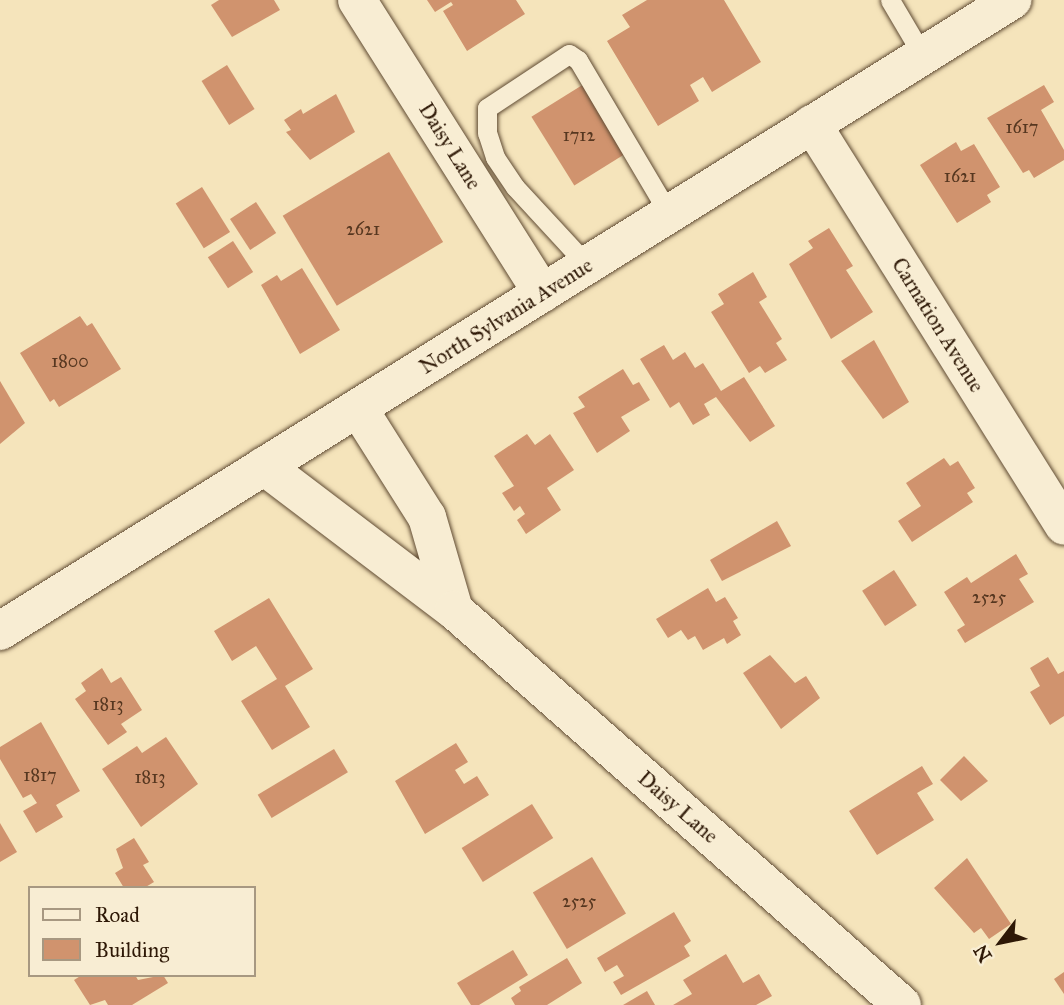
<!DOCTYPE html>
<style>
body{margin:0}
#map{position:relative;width:1064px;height:1005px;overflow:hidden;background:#f5e4bb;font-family:"IM FELL Great Primer",serif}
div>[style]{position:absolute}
.building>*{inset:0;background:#d0936e;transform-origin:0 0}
.roads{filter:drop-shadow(0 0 2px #604b33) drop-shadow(0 0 2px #604b33)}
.lane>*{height:19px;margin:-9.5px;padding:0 9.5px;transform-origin:9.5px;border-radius:9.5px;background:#f8edd3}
.street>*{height:38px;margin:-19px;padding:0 19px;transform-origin:19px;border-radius:19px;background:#f8edd3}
.secondary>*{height:38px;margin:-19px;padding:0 19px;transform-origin:19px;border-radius:19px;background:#f8edd3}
span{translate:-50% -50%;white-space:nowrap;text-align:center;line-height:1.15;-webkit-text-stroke:5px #f8edd3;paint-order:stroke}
.number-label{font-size:18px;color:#563720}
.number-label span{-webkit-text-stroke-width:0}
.street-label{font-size:21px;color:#2e1806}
.legend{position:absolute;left:28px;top:886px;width:228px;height:91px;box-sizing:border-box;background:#f8edd3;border:2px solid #a79881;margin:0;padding:9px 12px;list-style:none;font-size:21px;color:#2e1806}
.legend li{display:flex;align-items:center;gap:14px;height:35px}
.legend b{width:35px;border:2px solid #a79881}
.north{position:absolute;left:966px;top:907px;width:70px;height:70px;-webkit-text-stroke:5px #f8edd3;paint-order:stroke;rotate:238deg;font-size:19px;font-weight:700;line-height:28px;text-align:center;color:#2e1806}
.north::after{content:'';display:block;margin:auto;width:24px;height:32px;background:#2e1806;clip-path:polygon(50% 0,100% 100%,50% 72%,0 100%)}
</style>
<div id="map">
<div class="building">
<i style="clip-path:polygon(219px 0,274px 0,280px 10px,232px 37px,211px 5px)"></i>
<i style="clip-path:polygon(427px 0,516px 0,525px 14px,467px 51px,443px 11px,453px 5px,451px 2px,435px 12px)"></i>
<i style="clip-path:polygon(647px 0,724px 0,761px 62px,712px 92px,703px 77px,690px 85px,699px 101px,658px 126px,607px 41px,630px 27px,622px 15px)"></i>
<i style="left:227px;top:65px;width:52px;height:30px;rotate:58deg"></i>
<i style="left:584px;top:84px;width:81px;height:62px;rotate:58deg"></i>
<i style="clip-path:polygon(1044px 85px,1054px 102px,1041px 110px,1064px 150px,1064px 160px,1034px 178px,1029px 170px,1023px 173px,987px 118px)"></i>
<i style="clip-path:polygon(336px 94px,355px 132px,310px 160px,286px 132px,291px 130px,284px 120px,301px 109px,303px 114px)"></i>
<i style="clip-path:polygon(956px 142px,961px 151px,974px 144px,1000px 187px,987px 195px,991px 202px,957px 223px,920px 165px)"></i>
<i style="left:389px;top:152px;width:105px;height:124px;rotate:59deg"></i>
<i style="left:202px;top:187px;width:53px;height:31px;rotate:58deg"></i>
<i style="left:256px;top:202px;width:37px;height:31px;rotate:57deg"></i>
<i style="clip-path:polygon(829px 228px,853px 266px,846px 270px,873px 312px,831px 339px,789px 264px,813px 248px,808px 241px)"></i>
<i style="left:233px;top:241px;width:37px;height:30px;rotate:57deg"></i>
<i style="clip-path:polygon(302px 268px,340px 330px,300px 354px,261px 285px,277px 275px,281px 281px)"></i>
<i style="clip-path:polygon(753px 272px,767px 297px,759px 302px,782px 339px,776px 343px,787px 360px,765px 373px,760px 366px,749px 373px,711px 312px,724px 304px,718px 294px)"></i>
<i style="clip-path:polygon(80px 316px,87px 326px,92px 323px,121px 369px,59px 407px,54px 399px,50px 402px,20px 353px)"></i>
<i style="clip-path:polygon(874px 340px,909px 402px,883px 419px,841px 361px)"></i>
<i style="clip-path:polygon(664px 345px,673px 360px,685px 352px,695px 368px,703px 363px,721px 391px,744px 377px,775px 426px,750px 442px,716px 397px,704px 404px,710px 415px,693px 425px,679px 402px,670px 408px,640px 359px)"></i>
<i style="clip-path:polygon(623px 369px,633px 385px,639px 382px,650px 400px,621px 417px,630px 431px,597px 453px,573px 413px,585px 407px,578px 397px)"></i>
<i style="clip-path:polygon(0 381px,25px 423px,0 444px)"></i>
<i style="clip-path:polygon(527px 434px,535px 445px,550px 434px,574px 470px,547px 488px,561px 510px,526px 534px,517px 520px,525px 514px,520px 506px,514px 511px,502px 493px,514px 486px,494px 456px)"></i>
<i style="clip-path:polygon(944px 458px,950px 466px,958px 461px,975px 488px,967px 493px,973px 502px,912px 542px,898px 521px,921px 506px,906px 483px)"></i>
<i style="clip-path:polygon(777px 521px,791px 546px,722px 581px,710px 560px)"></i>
<i style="clip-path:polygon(1016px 554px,1028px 574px,1019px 579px,1034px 602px,965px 643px,957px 630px,965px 625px,944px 592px,967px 577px,971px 583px)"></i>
<i style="left:894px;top:570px;width:42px;height:38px;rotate:57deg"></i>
<i style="clip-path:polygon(708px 588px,716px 602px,725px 597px,738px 618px,733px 621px,741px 635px,727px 644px,724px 638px,703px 650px,695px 636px,688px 640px,681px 630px,668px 638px,656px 619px)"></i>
<i style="clip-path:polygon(269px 598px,313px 669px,285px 686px,310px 727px,272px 750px,241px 701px,277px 679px,256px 646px,232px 661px,214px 631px)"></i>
<i style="clip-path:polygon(770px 655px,795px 683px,806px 676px,820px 698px,781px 729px,743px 673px)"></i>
<i style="clip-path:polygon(1048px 657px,1058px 674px,1064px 671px,1064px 716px,1050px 725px,1030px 692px,1040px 686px,1030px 668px)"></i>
<i style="clip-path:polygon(102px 668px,111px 683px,121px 677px,142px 710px,121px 724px,127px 732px,108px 745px,75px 699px,86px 691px,81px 683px)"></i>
<i style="clip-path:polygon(41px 722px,80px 791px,56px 805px,63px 817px,36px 833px,23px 811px,37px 803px,31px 794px,23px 798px,0 759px,0 747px)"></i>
<i style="clip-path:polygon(166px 737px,198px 784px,141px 827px,102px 769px,137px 746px,142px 753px)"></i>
<i style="clip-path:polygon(456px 743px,468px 762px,455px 770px,464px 784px,477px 776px,489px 795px,425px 834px,395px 781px)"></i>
<i style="left:334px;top:749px;width:27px;height:89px;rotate:59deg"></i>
<i style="clip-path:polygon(964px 756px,988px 781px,961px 801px,940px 780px)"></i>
<i style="clip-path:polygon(922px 766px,933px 784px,917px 793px,934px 820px,877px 855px,849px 811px)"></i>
<i style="left:532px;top:804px;width:40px;height:83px;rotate:58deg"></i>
<i style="clip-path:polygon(0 823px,17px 852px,0 862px)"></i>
<i style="clip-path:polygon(134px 838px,149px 862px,143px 865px,154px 882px,144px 888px,124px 888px,115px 873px,123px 868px,116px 849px)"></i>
<i style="left:592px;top:857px;width:66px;height:69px;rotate:59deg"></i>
<i style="clip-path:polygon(967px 858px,1011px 924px,989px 939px,981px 928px,974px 933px,934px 888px)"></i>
<i style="clip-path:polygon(674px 912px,691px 941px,684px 946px,690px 956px,621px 995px,613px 982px,624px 976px,617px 965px,605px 972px,597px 958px)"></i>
<i style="clip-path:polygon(513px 950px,528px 975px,479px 1005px,471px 1005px,457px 983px)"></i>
<i style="clip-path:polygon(726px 954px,743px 983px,759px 974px,772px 996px,756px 1005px,673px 1005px,692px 994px,683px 980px)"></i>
<i style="clip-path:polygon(567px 958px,582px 983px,547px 1005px,515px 1005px,511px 998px,521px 991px,519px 987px)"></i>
<i style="clip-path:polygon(1064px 972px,1064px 994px,1054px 979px)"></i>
<i style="clip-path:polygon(82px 975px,135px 975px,138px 980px,163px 975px,168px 983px,132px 1005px,108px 1005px,105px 1000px,90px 1005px,74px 980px)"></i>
<i style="clip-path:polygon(647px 991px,655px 1005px,623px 1005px)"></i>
</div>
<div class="roads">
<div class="lane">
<i style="left:890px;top:0;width:65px;rotate:59.5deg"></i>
<i style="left:587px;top:265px;width:106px;rotate:-132.7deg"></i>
<i style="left:515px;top:187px;width:36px;rotate:-124deg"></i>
<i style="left:495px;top:157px;width:25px;rotate:-108deg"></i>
<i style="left:487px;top:133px;width:25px;rotate:-90deg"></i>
<i style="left:487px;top:108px;width:98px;rotate:-33.4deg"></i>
<i style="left:569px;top:54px;width:11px;rotate:34deg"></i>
<i style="left:578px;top:60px;width:179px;rotate:59.4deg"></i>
</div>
<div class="street">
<i style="left:357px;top:0;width:347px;rotate:57.7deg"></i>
<i style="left:812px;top:124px;width:474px;rotate:57.9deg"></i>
<i style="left:358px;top:408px;width:129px;rotate:57.7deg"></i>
<i style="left:427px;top:517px;width:97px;rotate:73.8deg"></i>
<i style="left:264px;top:466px;width:238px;rotate:37.2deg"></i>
<i style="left:454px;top:610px;width:597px;rotate:41.4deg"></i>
</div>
<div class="secondary">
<i style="left:0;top:631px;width:1193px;rotate:-31.94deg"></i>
</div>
</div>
<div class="number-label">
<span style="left:1022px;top:127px">1617</span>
<span style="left:579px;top:135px">1712</span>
<span style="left:960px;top:176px">1621</span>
<span style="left:363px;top:229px">2621</span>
<span style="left:70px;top:361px">1800</span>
<span style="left:989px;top:597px">2525</span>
<span style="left:108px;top:704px">1813</span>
<span style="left:40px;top:775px">1817</span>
<span style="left:150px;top:777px">1813</span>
<span style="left:579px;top:901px">2525</span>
</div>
<div class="street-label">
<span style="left:450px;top:146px;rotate:58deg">Daisy Lane</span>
<span style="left:506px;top:316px;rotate:-32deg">North Sylvania Avenue</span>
<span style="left:938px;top:325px;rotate:58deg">Carnation Avenue</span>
<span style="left:678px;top:807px;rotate:41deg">Daisy Lane</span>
</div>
<ul class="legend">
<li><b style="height:9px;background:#f8edd3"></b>Road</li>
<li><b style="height:19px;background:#d0936e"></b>Building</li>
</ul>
<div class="north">N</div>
</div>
